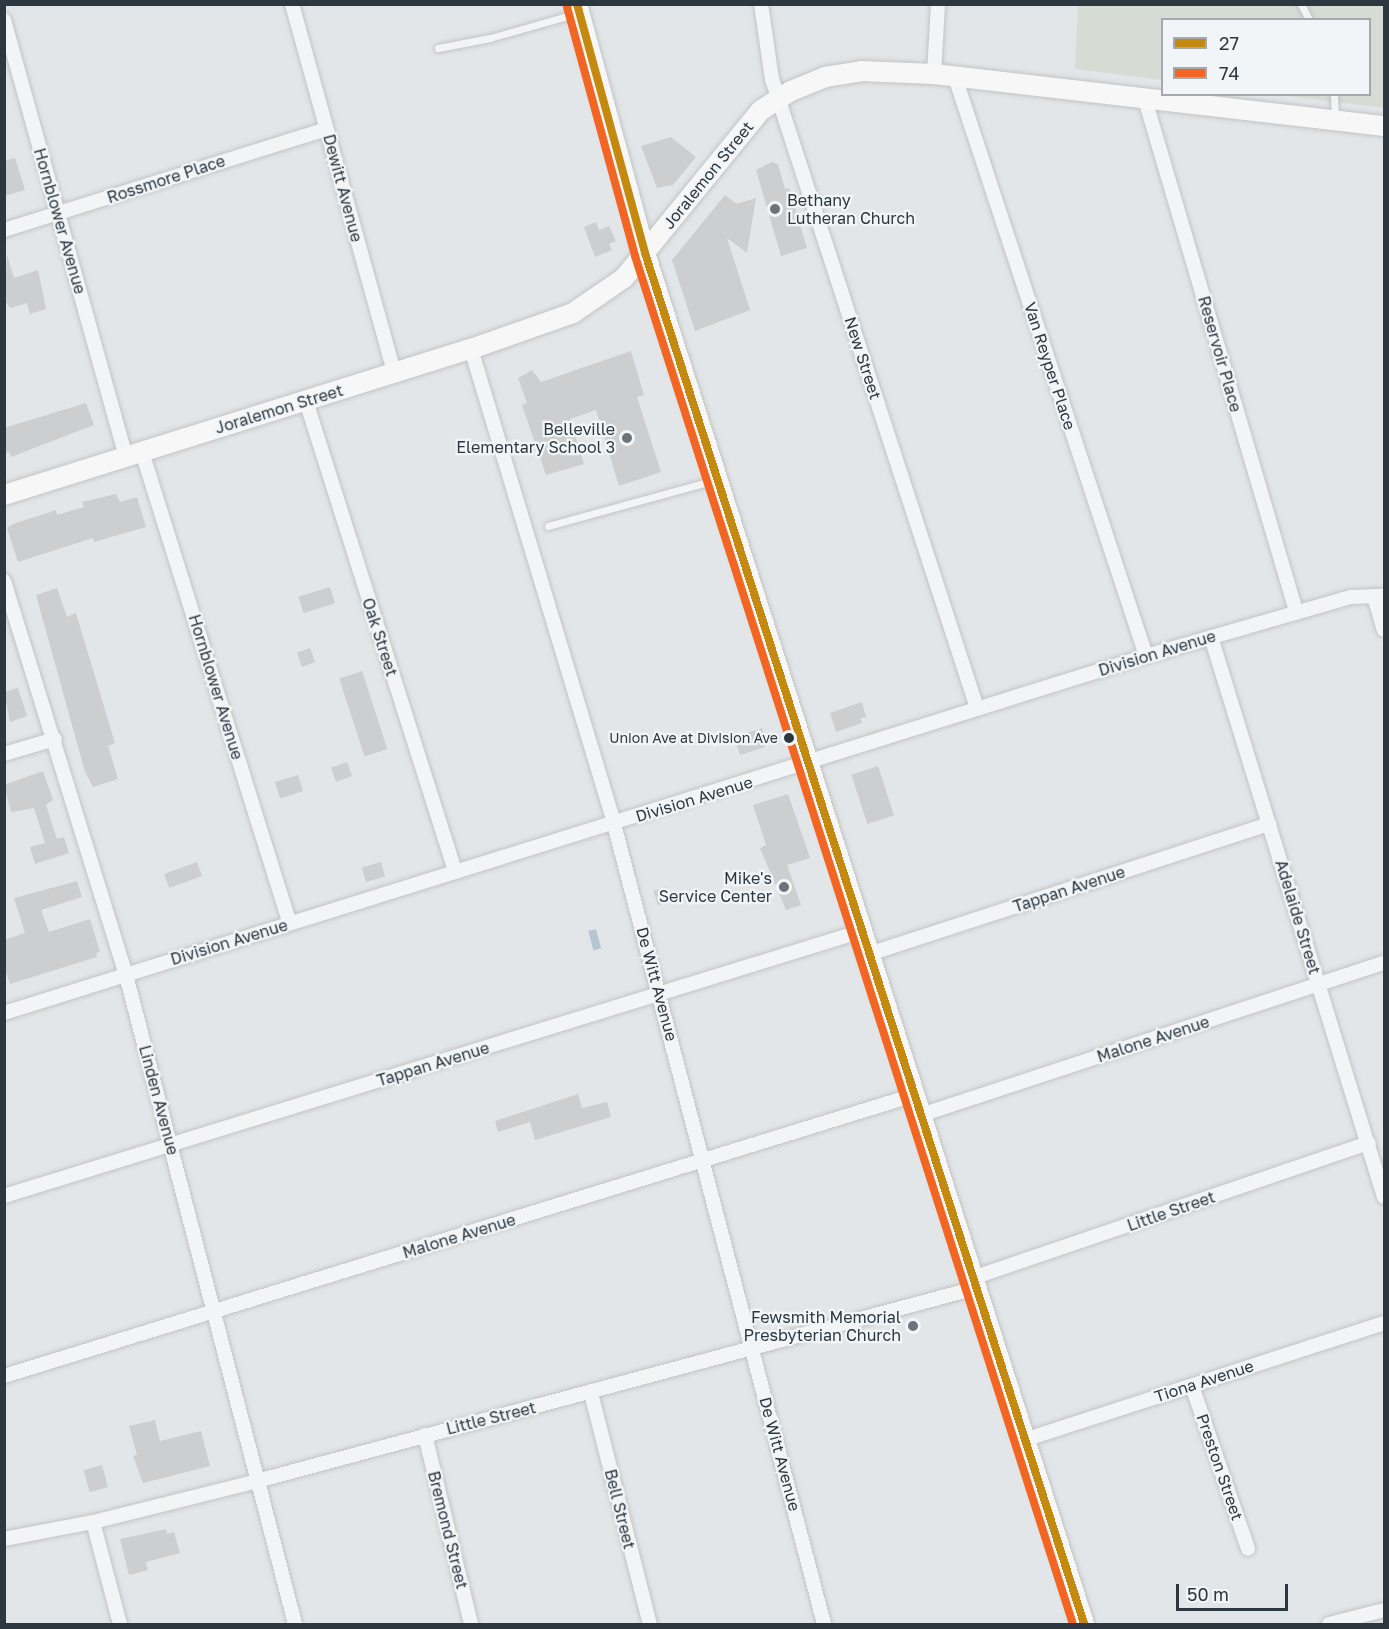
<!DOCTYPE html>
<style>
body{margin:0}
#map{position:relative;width:1389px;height:1629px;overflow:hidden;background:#e3e6e8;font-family:"Golos Text",sans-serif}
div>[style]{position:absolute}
.green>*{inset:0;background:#d6dbd4}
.water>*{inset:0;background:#b5c7d0;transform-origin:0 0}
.building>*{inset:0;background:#ccced0;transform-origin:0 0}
.roads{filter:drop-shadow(0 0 2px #c2c4c6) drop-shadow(0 0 2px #c2c4c6)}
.lane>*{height:7px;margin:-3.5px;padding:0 3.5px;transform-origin:3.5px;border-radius:3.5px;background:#f3f4f5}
.street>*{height:14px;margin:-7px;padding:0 7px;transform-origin:7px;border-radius:7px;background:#f3f4f5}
.secondary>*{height:20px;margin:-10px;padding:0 10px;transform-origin:10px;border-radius:10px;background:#f7f7f7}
.bus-1>*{height:8px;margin:-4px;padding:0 4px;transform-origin:4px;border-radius:4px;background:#c48a10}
.bus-2>*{height:8px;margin:-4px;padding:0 4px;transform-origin:4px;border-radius:4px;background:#f26522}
.dots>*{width:16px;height:16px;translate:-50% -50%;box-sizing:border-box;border:3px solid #f2f5f7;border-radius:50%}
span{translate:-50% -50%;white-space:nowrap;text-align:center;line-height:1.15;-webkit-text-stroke:4.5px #f2f5f7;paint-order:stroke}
.bus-label{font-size:14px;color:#2c3740}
.right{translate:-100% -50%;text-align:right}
.street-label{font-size:16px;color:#2c3740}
.poi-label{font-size:16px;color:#2c3740}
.left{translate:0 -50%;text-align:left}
.frame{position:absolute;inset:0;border:6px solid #2c3740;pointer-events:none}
.legend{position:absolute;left:1161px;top:18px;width:210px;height:78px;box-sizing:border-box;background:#f2f5f7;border:2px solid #a3a9ae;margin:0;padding:8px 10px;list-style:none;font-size:18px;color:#2c3740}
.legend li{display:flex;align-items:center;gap:12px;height:30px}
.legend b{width:30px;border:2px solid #a3a9ae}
.scale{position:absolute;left:1176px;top:1584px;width:112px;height:27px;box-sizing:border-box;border:3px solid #2c3740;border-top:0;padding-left:8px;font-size:18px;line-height:21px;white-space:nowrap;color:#2c3740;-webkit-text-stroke:4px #f2f5f7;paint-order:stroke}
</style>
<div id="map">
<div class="green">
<i style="clip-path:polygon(1078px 5px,1384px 5px,1384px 108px,1281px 95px,1370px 94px,1370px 20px,1162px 20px,1162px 80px,1075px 69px)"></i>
</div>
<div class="water">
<i style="left:596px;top:929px;width:20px;height:8px;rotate:75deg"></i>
</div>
<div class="building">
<i style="clip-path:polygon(671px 137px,696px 157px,673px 185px,657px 188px,641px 146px)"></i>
<i style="clip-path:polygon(15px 158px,25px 190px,4px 196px,4px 161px)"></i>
<i style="clip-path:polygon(772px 162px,778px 164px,785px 189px,789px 188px,807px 248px,781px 256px,756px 170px)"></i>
<i style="clip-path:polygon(725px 195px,737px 204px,756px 198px,747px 253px,727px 238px,750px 310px,695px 331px,672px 260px)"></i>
<i style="clip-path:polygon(596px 222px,599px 230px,609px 226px,616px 241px,609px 244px,612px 250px,595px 257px,584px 227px)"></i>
<i style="clip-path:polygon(7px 255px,14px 278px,38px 270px,46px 309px,30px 314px,27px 303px,10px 308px,4px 299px)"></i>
<i style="clip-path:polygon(631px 351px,644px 395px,637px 397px,661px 472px,619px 486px,596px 410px,570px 419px,584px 464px,546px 475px,522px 405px,527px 403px,518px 378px,532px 370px,541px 382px)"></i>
<i style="clip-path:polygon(86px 403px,94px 425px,11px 457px,9px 452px,4px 453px,4px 428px)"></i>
<i style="clip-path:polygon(116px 494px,120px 502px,137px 497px,146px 527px,94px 542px,93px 538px,18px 562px,7px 528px,13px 524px,56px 510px,57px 515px,84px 507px,82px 502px)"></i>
<i style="left:330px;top:587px;width:17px;height:33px;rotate:73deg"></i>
<i style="clip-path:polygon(57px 588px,67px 617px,76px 613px,115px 743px,108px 746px,118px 779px,93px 787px,85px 772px,36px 595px)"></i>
<i style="left:310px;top:648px;width:15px;height:14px;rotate:70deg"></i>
<i style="left:362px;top:671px;width:82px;height:24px;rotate:72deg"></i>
<i style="clip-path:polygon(18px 688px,27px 716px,10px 722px,4px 692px)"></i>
<i style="clip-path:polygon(862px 702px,866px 717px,861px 718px,862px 723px,836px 732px,830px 713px)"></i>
<i style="clip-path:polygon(762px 728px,768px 746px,740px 755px,736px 743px,740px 742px,738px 736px)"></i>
<i style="left:347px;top:762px;width:15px;height:17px;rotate:70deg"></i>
<i style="left:878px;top:766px;width:52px;height:28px;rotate:72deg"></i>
<i style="clip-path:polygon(43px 771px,53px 800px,46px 805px,57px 839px,64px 837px,69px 853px,35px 864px,30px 847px,45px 843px,34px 808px,11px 812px,4px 785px)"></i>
<i style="left:298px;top:775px;width:17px;height:24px;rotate:73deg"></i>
<i style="clip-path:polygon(788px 794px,810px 858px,787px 865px,801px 905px,786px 910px,760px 848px,766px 845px,753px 805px)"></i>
<i style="left:197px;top:862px;width:15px;height:35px;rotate:70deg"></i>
<i style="left:381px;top:862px;width:15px;height:20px;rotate:74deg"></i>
<i style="clip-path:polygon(77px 881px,82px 897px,41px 910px,49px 932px,90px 919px,100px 952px,96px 953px,97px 957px,10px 984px,4px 967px,4px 940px,25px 933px,14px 898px)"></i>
<i style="left:667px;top:887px;width:15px;height:14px;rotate:74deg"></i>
<i style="clip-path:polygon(578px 1094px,582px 1108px,607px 1102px,611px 1117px,535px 1140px,530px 1122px,498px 1132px,495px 1121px)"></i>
<i style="clip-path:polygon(155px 1420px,160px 1441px,201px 1431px,210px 1466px,143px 1483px,133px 1456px,137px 1455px,129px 1426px)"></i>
<i style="left:102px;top:1465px;width:23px;height:19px;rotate:75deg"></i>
<i style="clip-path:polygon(166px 1529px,167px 1534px,174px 1532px,180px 1553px,146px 1562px,148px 1570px,129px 1575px,120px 1539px)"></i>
</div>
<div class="roads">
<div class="lane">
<i style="left:1301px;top:4px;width:18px;rotate:63deg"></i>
<i style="left:438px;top:48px;width:53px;rotate:-10.9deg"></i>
<i style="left:490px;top:38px;width:91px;rotate:-15.9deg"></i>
<i style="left:1334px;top:94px;width:23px;rotate:88deg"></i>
<i style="left:548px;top:526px;width:173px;rotate:-15.4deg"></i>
</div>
<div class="street">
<i style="left:292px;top:4px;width:383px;rotate:74.5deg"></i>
<i style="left:761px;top:4px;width:76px;rotate:81.7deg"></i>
<i style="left:772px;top:79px;width:662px;rotate:71.95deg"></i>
<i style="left:4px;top:20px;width:454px;rotate:74.4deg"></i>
<i style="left:934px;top:74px;width:70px;rotate:-86.7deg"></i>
<i style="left:955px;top:77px;width:610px;rotate:71.74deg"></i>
<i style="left:1144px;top:96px;width:537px;rotate:73.56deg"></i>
<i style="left:4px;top:230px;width:338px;rotate:-17.4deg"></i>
<i style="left:471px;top:349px;width:496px;rotate:73.2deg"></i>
<i style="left:614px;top:824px;width:827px;rotate:75.29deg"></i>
<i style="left:306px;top:401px;width:494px;rotate:72.4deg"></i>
<i style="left:142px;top:452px;width:494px;rotate:72.6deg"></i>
<i style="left:4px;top:581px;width:412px;rotate:72.8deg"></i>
<i style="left:126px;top:975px;width:671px;rotate:75.4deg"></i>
<i style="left:1374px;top:596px;width:35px;rotate:74deg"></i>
<i style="left:1211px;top:637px;width:586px;rotate:72.83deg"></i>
<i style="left:4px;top:754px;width:53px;rotate:-16.4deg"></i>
<i style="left:869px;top:954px;width:421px;rotate:-18deg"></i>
<i style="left:4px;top:1013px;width:1197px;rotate:-17.36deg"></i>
<i style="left:1146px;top:656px;width:213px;rotate:-16.1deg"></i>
<i style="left:1351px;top:597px;width:33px;rotate:-2deg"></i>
<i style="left:921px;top:1115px;width:487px;rotate:-18.2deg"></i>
<i style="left:4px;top:1196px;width:898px;rotate:-17.16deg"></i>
<i style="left:972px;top:1278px;width:419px;rotate:-18.8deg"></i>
<i style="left:4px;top:1376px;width:952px;rotate:-17.16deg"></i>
<i style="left:1192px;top:1386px;width:172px;rotate:71deg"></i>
<i style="left:591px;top:1393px;width:238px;rotate:75.7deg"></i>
<i style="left:425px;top:1435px;width:195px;rotate:76.3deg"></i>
<i style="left:1024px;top:1440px;width:379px;rotate:-18deg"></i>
<i style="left:93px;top:1522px;width:106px;rotate:75.2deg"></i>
<i style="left:4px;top:1539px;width:91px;rotate:-10.8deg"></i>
<i style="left:93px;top:1522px;width:169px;rotate:-14deg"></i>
<i style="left:257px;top:1481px;width:744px;rotate:-15.03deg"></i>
<i style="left:1329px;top:1624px;width:57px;rotate:-14.3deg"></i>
</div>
<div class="secondary">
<i style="left:577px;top:4px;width:258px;rotate:74.7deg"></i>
<i style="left:645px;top:253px;width:1440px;rotate:72.24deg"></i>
<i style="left:4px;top:495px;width:489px;rotate:-17.4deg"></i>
<i style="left:471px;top:349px;width:108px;rotate:-19.4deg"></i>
<i style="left:573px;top:313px;width:62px;rotate:-34.5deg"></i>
<i style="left:624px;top:278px;width:215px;rotate:-50.8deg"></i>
<i style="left:760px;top:111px;width:37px;rotate:-33deg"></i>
<i style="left:791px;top:91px;width:37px;rotate:-22deg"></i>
<i style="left:825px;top:77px;width:36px;rotate:-9deg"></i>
<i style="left:861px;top:71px;width:73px;rotate:2.4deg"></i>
<i style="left:934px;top:74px;width:453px;rotate:6.6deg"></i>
</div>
</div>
<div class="bus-1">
<i style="left:577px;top:4px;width:258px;rotate:74.7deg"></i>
<i style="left:645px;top:253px;width:1440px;rotate:72.24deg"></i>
</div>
<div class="bus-2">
<i style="left:567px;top:7px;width:258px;rotate:74.7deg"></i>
<i style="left:635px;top:256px;width:1436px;rotate:72.25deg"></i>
</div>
<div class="dots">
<i style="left:775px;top:209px;background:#6c747b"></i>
<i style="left:627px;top:438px;background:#6c747b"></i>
<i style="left:789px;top:738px;background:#2c3740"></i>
<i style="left:784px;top:887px;background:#6c747b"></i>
<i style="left:913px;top:1326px;background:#6c747b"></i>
</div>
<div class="bus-label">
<span class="right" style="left:778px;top:738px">Union Ave at Division Ave</span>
</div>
<div class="street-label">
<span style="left:708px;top:175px;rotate:-51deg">Joralemon Street</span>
<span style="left:166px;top:179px;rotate:-18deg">Rossmore Place</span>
<span style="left:343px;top:188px;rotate:75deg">Dewitt Avenue</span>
<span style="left:60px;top:221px;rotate:74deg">Hornblower Avenue</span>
<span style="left:1220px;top:354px;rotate:74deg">Reservoir Place</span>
<span style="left:863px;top:358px;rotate:72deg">New Street</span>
<span style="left:1050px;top:366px;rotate:72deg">Van Reyper Place</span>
<span style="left:279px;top:409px;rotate:-17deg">Joralemon Street</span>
<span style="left:380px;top:637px;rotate:72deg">Oak Street</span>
<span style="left:1157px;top:653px;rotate:-17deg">Division Avenue</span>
<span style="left:216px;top:687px;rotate:73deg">Hornblower Avenue</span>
<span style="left:694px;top:799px;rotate:-17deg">Division Avenue</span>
<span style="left:1069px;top:889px;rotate:-18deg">Tappan Avenue</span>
<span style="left:1298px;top:917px;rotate:73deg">Adelaide Street</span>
<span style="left:229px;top:942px;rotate:-17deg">Division Avenue</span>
<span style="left:657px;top:984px;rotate:75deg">De Witt Avenue</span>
<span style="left:1153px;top:1039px;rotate:-18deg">Malone Avenue</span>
<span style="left:433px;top:1064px;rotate:-17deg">Tappan Avenue</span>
<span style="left:159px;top:1100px;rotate:75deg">Linden Avenue</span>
<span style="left:1171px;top:1211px;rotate:-19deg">Little Street</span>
<span style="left:459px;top:1236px;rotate:-17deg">Malone Avenue</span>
<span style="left:1204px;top:1381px;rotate:-18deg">Tiona Avenue</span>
<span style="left:491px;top:1418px;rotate:-14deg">Little Street</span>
<span style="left:780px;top:1454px;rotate:75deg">De Witt Avenue</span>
<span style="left:1220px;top:1467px;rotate:71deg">Preston Street</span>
<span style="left:620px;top:1509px;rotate:76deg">Bell Street</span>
<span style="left:448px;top:1530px;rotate:76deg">Bremond Street</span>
</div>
<div class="poi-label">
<span class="left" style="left:787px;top:209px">Bethany<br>Lutheran Church</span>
<span class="right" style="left:615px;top:438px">Belleville<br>Elementary School 3</span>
<span class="right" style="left:772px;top:887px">Mike's<br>Service Center</span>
<span class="right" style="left:901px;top:1326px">Fewsmith Memorial<br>Presbyterian Church</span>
</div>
<div class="frame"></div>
<ul class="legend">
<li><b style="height:8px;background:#c48a10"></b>27</li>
<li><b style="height:8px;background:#f26522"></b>74</li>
</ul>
<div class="scale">50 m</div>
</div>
